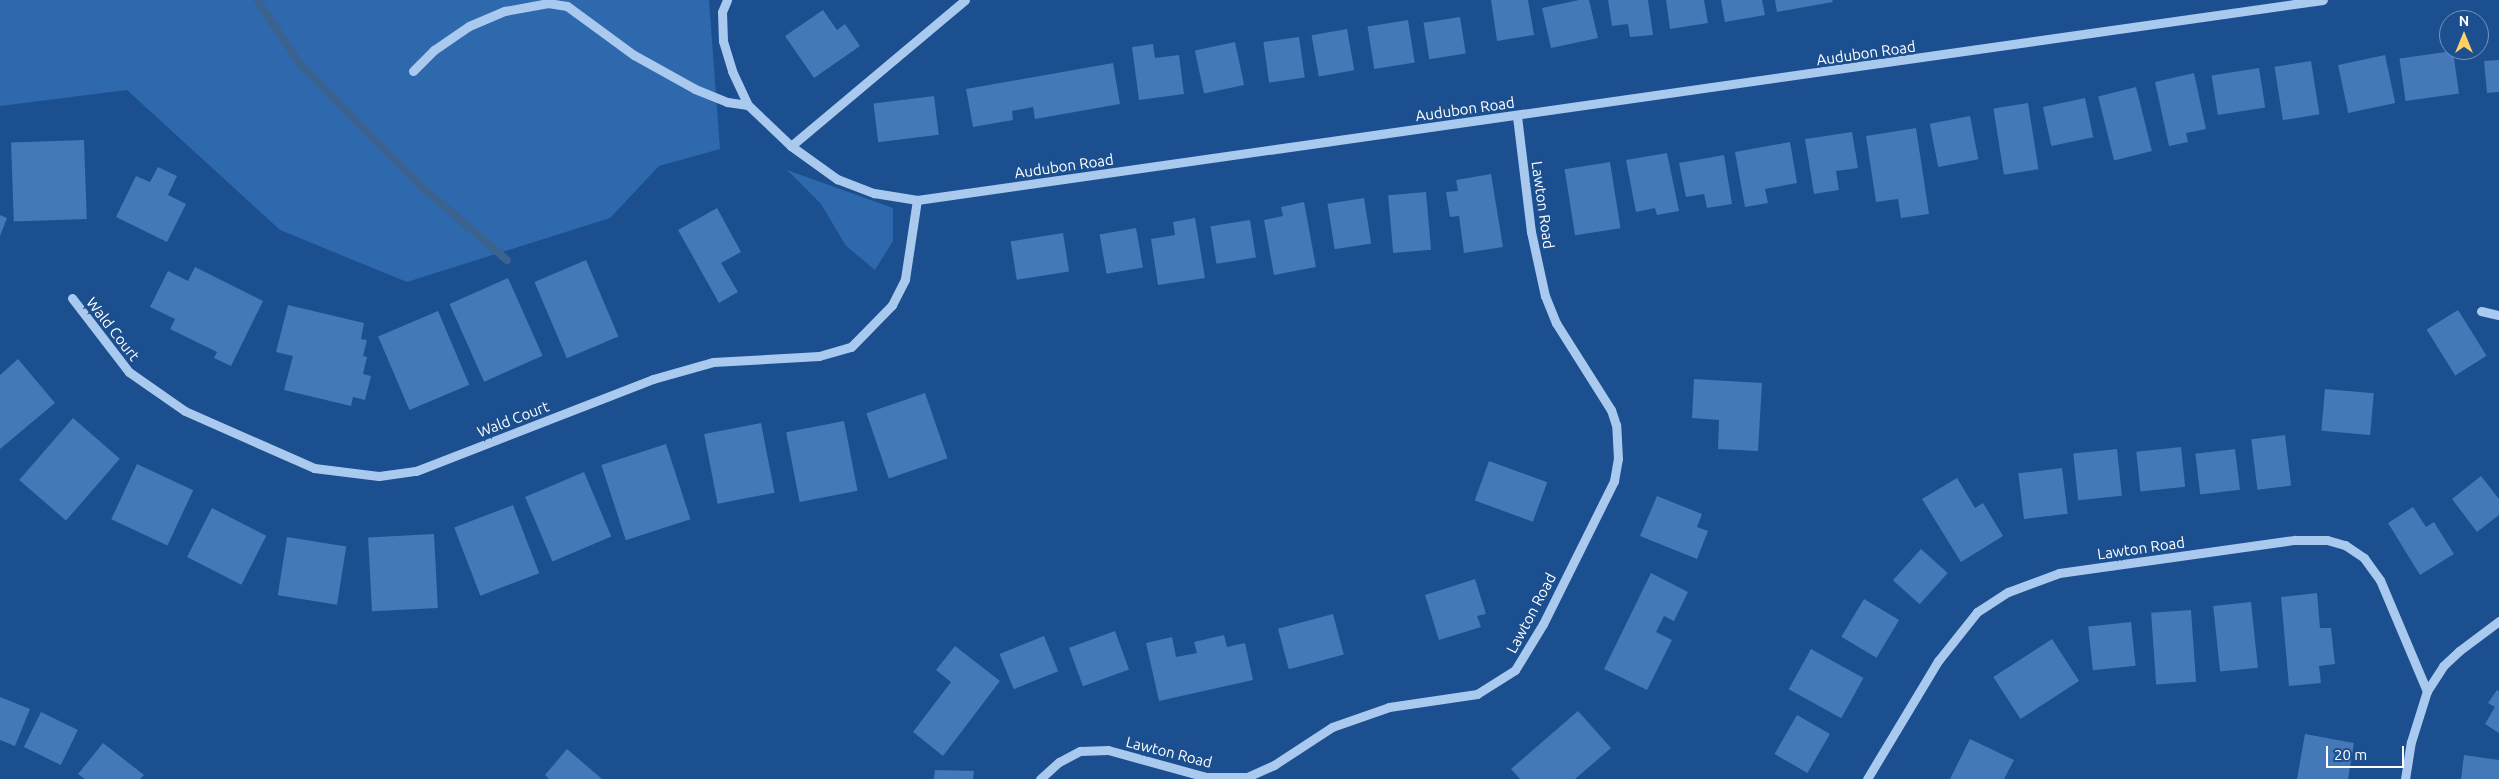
<!DOCTYPE html>
<style>
body{margin:0}
#map{position:relative;width:2499px;height:779px;overflow:hidden;background:#1b4f8f;font-family:Ubuntu,sans-serif}
div>[style]{position:absolute}
.green>*{inset:0;background:#2e69ad}
.stream>*{height:8px;margin:-4px;padding:0 4px;transform-origin:4px;border-radius:4px;background:#3c6290}
.building>*{inset:0;background:#4478b7;transform-origin:0 0}
.minor>*{height:9px;margin:-4.5px;padding:0 4.5px;transform-origin:4.5px;border-radius:4.5px;background:#a9c9ee}
span{translate:-50% -50%;white-space:nowrap;text-align:center;line-height:1.15;-webkit-text-stroke:5px #1b4f8f;paint-order:stroke}
.street-label{font-size:15px;color:#fff}
.north{position:absolute;left:2439px;top:10px;width:50px;height:50px;box-sizing:border-box;background:#1b4f8f;border:1px solid #7695bc;border-radius:50%;rotate:0deg;font-size:14px;font-weight:700;line-height:20px;text-align:center;color:#fff}
.north::after{content:'';display:block;margin:auto;width:18px;height:22px;background:#ffd166;clip-path:polygon(50% 0,100% 100%,50% 72%,0 100%)}
.scale{position:absolute;left:2326px;top:746px;width:78px;height:22px;box-sizing:border-box;border:2px solid #fff;border-top:0;padding-left:6px;font-size:15px;line-height:18px;white-space:nowrap;color:#fff;-webkit-text-stroke:4px #1b4f8f;paint-order:stroke}
</style>
<div id="map">
<div class="green">
<i style="clip-path:polygon(0 0,709px 0,720px 149px,659px 166px,610px 218px,407px 282px,280px 230px,127px 90px,0 106px)"></i>
<i style="clip-path:polygon(787px 170px,893px 208px,893px 241px,875px 270px,846px 246px,821px 204px)"></i>
</div>
<div class="stream">
<i style="left:257px;top:0;width:77px;rotate:56.1deg"></i>
<i style="left:300px;top:64px;width:173px;rotate:45.2deg"></i>
<i style="left:422px;top:187px;width:112px;rotate:40.7deg"></i>
</div>
<div class="building">
<i style="clip-path:polygon(1491px 0,1528px 0,1534px 35px,1497px 41px)"></i>
<i style="clip-path:polygon(1579px 0,1589px 0,1598px 38px,1551px 48px,1542px 8px)"></i>
<i style="clip-path:polygon(1608px 0,1648px 0,1653px 35px,1630px 37px,1628px 24px,1612px 26px)"></i>
<i style="clip-path:polygon(1666px 0,1704px 0,1708px 23px,1670px 29px)"></i>
<i style="clip-path:polygon(1721px 0,1762px 0,1765px 15px,1725px 22px)"></i>
<i style="clip-path:polygon(1775px 0,1832px 0,1833px 2px,1777px 12px)"></i>
<i style="clip-path:polygon(823px 10px,837px 30px,845px 24px,860px 46px,814px 78px,785px 36px)"></i>
<i style="left:1460px;top:17px;width:37px;height:37px;rotate:81deg"></i>
<i style="left:1408px;top:20px;width:43px;height:41px;rotate:81deg"></i>
<i style="left:1347px;top:29px;width:42px;height:36px;rotate:80deg"></i>
<i style="left:1299px;top:37px;width:41px;height:36px;rotate:82deg"></i>
<i style="left:1235px;top:42px;width:44px;height:41px;rotate:78deg"></i>
<i style="clip-path:polygon(1153px 44px,1155px 58px,1179px 55px,1184px 94px,1139px 100px,1132px 47px)"></i>
<i style="left:2453px;top:51px;width:43px;height:54px;rotate:82deg"></i>
<i style="left:2385px;top:55px;width:49px;height:48px;rotate:78deg"></i>
<i style="clip-path:polygon(2499px 60px,2499px 92px,2487px 93px,2484px 61px)"></i>
<i style="left:2311px;top:61px;width:54px;height:37px;rotate:81deg"></i>
<i style="clip-path:polygon(1113px 63px,1120px 104px,1035px 119px,1033px 107px,1012px 111px,1013px 120px,973px 127px,966px 89px)"></i>
<i style="left:2259px;top:68px;width:40px;height:48px;rotate:81deg"></i>
<i style="clip-path:polygon(2194px 73px,2206px 129px,2186px 133px,2188px 142px,2169px 146px,2155px 82px)"></i>
<i style="left:2136px;top:87px;width:66px;height:39px;rotate:76deg"></i>
<i style="left:934px;top:96px;width:39px;height:61px;rotate:83deg"></i>
<i style="left:2085px;top:98px;width:40px;height:43px;rotate:78deg"></i>
<i style="left:2028px;top:103px;width:67px;height:35px;rotate:81deg"></i>
<i style="left:1970px;top:116px;width:44px;height:41px;rotate:79deg"></i>
<i style="clip-path:polygon(1916px 128px,1929px 214px,1901px 218px,1898px 199px,1876px 202px,1866px 136px)"></i>
<i style="clip-path:polygon(1852px 132px,1858px 168px,1836px 171px,1839px 190px,1814px 194px,1805px 139px)"></i>
<i style="left:84px;top:140px;width:79px;height:73px;rotate:88deg"></i>
<i style="clip-path:polygon(1790px 142px,1797px 183px,1765px 189px,1768px 203px,1745px 207px,1735px 152px)"></i>
<i style="clip-path:polygon(1667px 153px,1679px 211px,1657px 215px,1655px 208px,1636px 212px,1626px 160px)"></i>
<i style="clip-path:polygon(1724px 155px,1732px 204px,1707px 208px,1704px 194px,1686px 197px,1679px 163px)"></i>
<i style="left:1610px;top:162px;width:67px;height:46px;rotate:81deg"></i>
<i style="clip-path:polygon(158px 167px,177px 176px,168px 195px,186px 204px,167px 242px,116px 217px,136px 176px,150px 182px)"></i>
<i style="clip-path:polygon(1491px 174px,1503px 247px,1464px 253px,1459px 216px,1450px 217px,1446px 192px,1458px 191px,1456px 180px)"></i>
<i style="left:1426px;top:192px;width:58px;height:38px;rotate:85deg"></i>
<i style="left:1364px;top:198px;width:46px;height:37px;rotate:81deg"></i>
<i style="clip-path:polygon(1304px 202px,1316px 267px,1274px 275px,1264px 220px,1283px 216px,1281px 207px)"></i>
<i style="clip-path:polygon(717px 208px,741px 252px,721px 263px,738px 292px,719px 303px,678px 230px)"></i>
<i style="clip-path:polygon(0 215px,7px 218px,0 236px)"></i>
<i style="clip-path:polygon(1195px 218px,1205px 278px,1158px 285px,1151px 239px,1175px 235px,1173px 222px)"></i>
<i style="left:1250px;top:220px;width:38px;height:40px;rotate:81deg"></i>
<i style="left:1136px;top:228px;width:40px;height:37px;rotate:80deg"></i>
<i style="left:1063px;top:233px;width:39px;height:53px;rotate:81deg"></i>
<i style="left:586px;top:260px;width:83px;height:56px;rotate:67deg"></i>
<i style="clip-path:polygon(195px 267px,263px 301px,231px 366px,214px 358px,217px 352px,170px 329px,175px 319px,150px 307px,168px 271px,188px 281px)"></i>
<i style="left:508px;top:278px;width:85px;height:64px;rotate:66deg"></i>
<i style="clip-path:polygon(288px 305px,364px 323px,361px 339px,367px 340px,363px 356px,367px 357px,363px 374px,371px 376px,365px 400px,353px 397px,351px 406px,284px 390px,293px 356px,276px 352px)"></i>
<i style="left:2458px;top:310px;width:54px;height:37px;rotate:58deg"></i>
<i style="left:438px;top:311px;width:80px;height:65px;rotate:67deg"></i>
<i style="clip-path:polygon(18px 359px,55px 403px,0 449px,0 375px)"></i>
<i style="clip-path:polygon(1694px 379px,1762px 383px,1758px 451px,1718px 449px,1719px 420px,1692px 418px)"></i>
<i style="left:2325px;top:389px;width:49px;height:42px;rotate:5deg"></i>
<i style="left:925px;top:393px;width:69px;height:62px;rotate:71deg"></i>
<i style="left:73px;top:418px;width:62px;height:82px;rotate:41deg"></i>
<i style="left:844px;top:421px;width:71px;height:59px;rotate:79deg"></i>
<i style="left:761px;top:423px;width:71px;height:58px;rotate:79deg"></i>
<i style="left:2285px;top:435px;width:51px;height:34px;rotate:83deg"></i>
<i style="left:666px;top:444px;width:79px;height:68px;rotate:72deg"></i>
<i style="left:2181px;top:447px;width:40px;height:45px;rotate:84deg"></i>
<i style="left:2117px;top:449px;width:47px;height:44px;rotate:84deg"></i>
<i style="left:2235px;top:449px;width:41px;height:40px;rotate:83deg"></i>
<i style="left:1489px;top:461px;width:62px;height:42px;rotate:20deg"></i>
<i style="left:137px;top:464px;width:62px;height:61px;rotate:25deg"></i>
<i style="left:2062px;top:468px;width:46px;height:44px;rotate:83deg"></i>
<i style="left:584px;top:472px;width:70px;height:64px;rotate:67deg"></i>
<i style="clip-path:polygon(2481px 476px,2499px 499px,2499px 515px,2477px 532px,2452px 499px)"></i>
<i style="clip-path:polygon(1957px 478px,1975px 508px,1983px 503px,2003px 536px,1961px 562px,1922px 499px)"></i>
<i style="clip-path:polygon(1657px 496px,1702px 514px,1697px 527px,1708px 531px,1697px 559px,1640px 536px)"></i>
<i style="left:513px;top:505px;width:73px;height:63px;rotate:69deg"></i>
<i style="clip-path:polygon(2413px 507px,2426px 527px,2434px 522px,2454px 554px,2420px 575px,2388px 523px)"></i>
<i style="left:212px;top:508px;width:61px;height:55px;rotate:27deg"></i>
<i style="left:434px;top:534px;width:74px;height:66px;rotate:87deg"></i>
<i style="left:287px;top:537px;width:60px;height:59px;rotate:9deg"></i>
<i style="left:1921px;top:549px;width:36px;height:42px;rotate:42deg"></i>
<i style="clip-path:polygon(1651px 573px,1688px 592px,1674px 621px,1664px 616px,1656px 632px,1672px 640px,1647px 690px,1604px 669px)"></i>
<i style="clip-path:polygon(1475px 579px,1486px 614px,1477px 616px,1481px 627px,1439px 640px,1425px 595px)"></i>
<i style="clip-path:polygon(2317px 593px,2320px 628px,2331px 628px,2335px 664px,2319px 666px,2321px 683px,2289px 686px,2281px 597px)"></i>
<i style="left:1864px;top:599px;width:41px;height:44px;rotate:31deg"></i>
<i style="left:2251px;top:602px;width:66px;height:38px;rotate:84deg"></i>
<i style="left:2191px;top:610px;width:72px;height:40px;rotate:86deg"></i>
<i style="left:1333px;top:614px;width:42px;height:57px;rotate:75deg"></i>
<i style="left:2131px;top:622px;width:44px;height:43px;rotate:84deg"></i>
<i style="left:1115px;top:631px;width:41px;height:49px;rotate:70deg"></i>
<i style="clip-path:polygon(1224px 635px,1227px 647px,1245px 643px,1253px 680px,1159px 701px,1146px 643px,1172px 637px,1176px 657px,1197px 653px,1194px 642px)"></i>
<i style="left:1044px;top:636px;width:38px;height:48px;rotate:68deg"></i>
<i style="left:2052px;top:639px;width:50px;height:70px;rotate:57deg"></i>
<i style="clip-path:polygon(955px 646px,1000px 681px,943px 756px,913px 732px,951px 682px,936px 670px)"></i>
<i style="left:1811px;top:649px;width:60px;height:46px;rotate:29deg"></i>
<i style="clip-path:polygon(2497px 690px,2499px 691px,2499px 733px,2485px 724px,2495px 707px,2488px 703px)"></i>
<i style="clip-path:polygon(0 697px,30px 709px,15px 746px,0 740px)"></i>
<i style="clip-path:polygon(1578px 711px,1611px 748px,1575px 779px,1520px 779px,1511px 769px)"></i>
<i style="left:41px;top:712px;width:41px;height:39px;rotate:26deg"></i>
<i style="left:1797px;top:715px;width:38px;height:45px;rotate:30deg"></i>
<i style="clip-path:polygon(2305px 734px,2354px 743px,2348px 779px,2297px 779px)"></i>
<i style="clip-path:polygon(1970px 739px,2014px 760px,2004px 779px,1950px 779px)"></i>
<i style="clip-path:polygon(103px 743px,144px 775px,140px 779px,85px 779px,78px 774px)"></i>
<i style="clip-path:polygon(567px 749px,602px 779px,549px 779px,545px 775px)"></i>
<i style="clip-path:polygon(2464px 755px,2499px 760px,2499px 779px,2461px 779px)"></i>
<i style="clip-path:polygon(935px 770px,974px 771px,973px 779px,934px 779px)"></i>
</div>
<div class="minor">
<i style="left:727px;top:0;width:13px;rotate:113deg"></i>
<i style="left:722px;top:12px;width:29px;rotate:88deg"></i>
<i style="left:723px;top:41px;width:31px;rotate:73deg"></i>
<i style="left:732px;top:71px;width:38px;rotate:65deg"></i>
<i style="left:748px;top:105px;width:59px;rotate:43.6deg"></i>
<i style="left:791px;top:146px;width:57px;rotate:35.7deg"></i>
<i style="left:837px;top:179px;width:40px;rotate:21deg"></i>
<i style="left:874px;top:193px;width:44px;rotate:9.2deg"></i>
<i style="left:917px;top:200px;width:1420px;rotate:-8.1deg"></i>
<i style="left:413px;top:71px;width:30px;rotate:-45deg"></i>
<i style="left:434px;top:50px;width:42px;rotate:-34.4deg"></i>
<i style="left:469px;top:26px;width:39px;rotate:-23deg"></i>
<i style="left:505px;top:11px;width:44px;rotate:-10.5deg"></i>
<i style="left:548px;top:3px;width:19px;rotate:9deg"></i>
<i style="left:567px;top:6px;width:83px;rotate:36.2deg"></i>
<i style="left:634px;top:55px;width:70px;rotate:29.1deg"></i>
<i style="left:695px;top:89px;width:35px;rotate:22deg"></i>
<i style="left:727px;top:102px;width:21px;rotate:8deg"></i>
<i style="left:791px;top:146px;width:227px;rotate:-40deg"></i>
<i style="left:72px;top:298px;width:93px;rotate:52.4deg"></i>
<i style="left:129px;top:372px;width:68px;rotate:34.9deg"></i>
<i style="left:185px;top:411px;width:141px;rotate:23.8deg"></i>
<i style="left:314px;top:468px;width:65px;rotate:7deg"></i>
<i style="left:379px;top:476px;width:37px;rotate:-8deg"></i>
<i style="left:416px;top:471px;width:254px;rotate:-21.2deg"></i>
<i style="left:653px;top:379px;width:62px;rotate:-15.8deg"></i>
<i style="left:713px;top:362px;width:106px;rotate:-3.2deg"></i>
<i style="left:819px;top:356px;width:33px;rotate:-16deg"></i>
<i style="left:851px;top:347px;width:59px;rotate:-45.7deg"></i>
<i style="left:892px;top:305px;width:29px;rotate:-63deg"></i>
<i style="left:905px;top:279px;width:80px;rotate:-81.4deg"></i>
<i style="left:2481px;top:311px;width:18px;rotate:13deg"></i>
<i style="left:1040px;top:779px;width:25px;rotate:-42deg"></i>
<i style="left:1059px;top:762px;width:24px;rotate:-28deg"></i>
<i style="left:1080px;top:751px;width:28px;rotate:-2deg"></i>
<i style="left:1108px;top:750px;width:102px;rotate:15.4deg"></i>
<i style="left:1206px;top:777px;width:41px"></i>
<i style="left:1247px;top:777px;width:30px;rotate:-24deg"></i>
<i style="left:1274px;top:765px;width:69px;rotate:-33.2deg"></i>
<i style="left:1332px;top:727px;width:60px;rotate:-19.3deg"></i>
<i style="left:1389px;top:707px;width:89px;rotate:-8.4deg"></i>
<i style="left:1477px;top:694px;width:45px;rotate:-32.3deg"></i>
<i style="left:1515px;top:670px;width:54px;rotate:-58.7deg"></i>
<i style="left:1543px;top:624px;width:160px;rotate:-63.6deg"></i>
<i style="left:1614px;top:481px;width:22px;rotate:-80deg"></i>
<i style="left:1618px;top:459px;width:34px;rotate:-93deg"></i>
<i style="left:1616px;top:425px;width:16px;rotate:-108deg"></i>
<i style="left:1611px;top:410px;width:103px;rotate:-122.3deg"></i>
<i style="left:1556px;top:323px;width:29px;rotate:-112deg"></i>
<i style="left:1545px;top:296px;width:66px;rotate:-102.3deg"></i>
<i style="left:1531px;top:232px;width:116px;rotate:-96.9deg"></i>
<i style="left:1867px;top:779px;width:138px;rotate:-59deg"></i>
<i style="left:1938px;top:661px;width:63px;rotate:-51.5deg"></i>
<i style="left:1977px;top:612px;width:37px;rotate:-33deg"></i>
<i style="left:2008px;top:592px;width:54px;rotate:-20.4deg"></i>
<i style="left:2059px;top:573px;width:238px;rotate:-8deg"></i>
<i style="left:2295px;top:540px;width:32px"></i>
<i style="left:2327px;top:540px;width:19px;rotate:16deg"></i>
<i style="left:2345px;top:545px;width:23px;rotate:34deg"></i>
<i style="left:2364px;top:558px;width:27px;rotate:54deg"></i>
<i style="left:2380px;top:580px;width:121px;rotate:67.1deg"></i>
<i style="left:2405px;top:779px;width:37px;rotate:-81deg"></i>
<i style="left:2411px;top:742px;width:53px;rotate:-72.6deg"></i>
<i style="left:2427px;top:691px;width:30px;rotate:-57deg"></i>
<i style="left:2443px;top:666px;width:22px;rotate:-43deg"></i>
<i style="left:2459px;top:651px;width:50px;rotate:-36.9deg"></i>
</div>
<div class="street-label">
<span style="left:1866px;top:53px;rotate:-8deg">Audubon Road</span>
<span style="left:1465px;top:109px;rotate:-8deg">Audubon Road</span>
<span style="left:1064px;top:166px;rotate:-8deg">Audubon Road</span>
<span style="left:1543px;top:205px;rotate:82deg">Lawton Road</span>
<span style="left:113px;top:329px;rotate:52deg">Wald Court</span>
<span style="left:513px;top:419px;rotate:-21deg">Wald Court</span>
<span style="left:2141px;top:548px;rotate:-8deg">Lawton Road</span>
<span style="left:1531px;top:613px;rotate:-62deg">Lawton Road</span>
<span style="left:1169px;top:752px;rotate:14deg">Lawton Road</span>
</div>
<div class="north">N</div>
<div class="scale">20 m</div>
</div>
